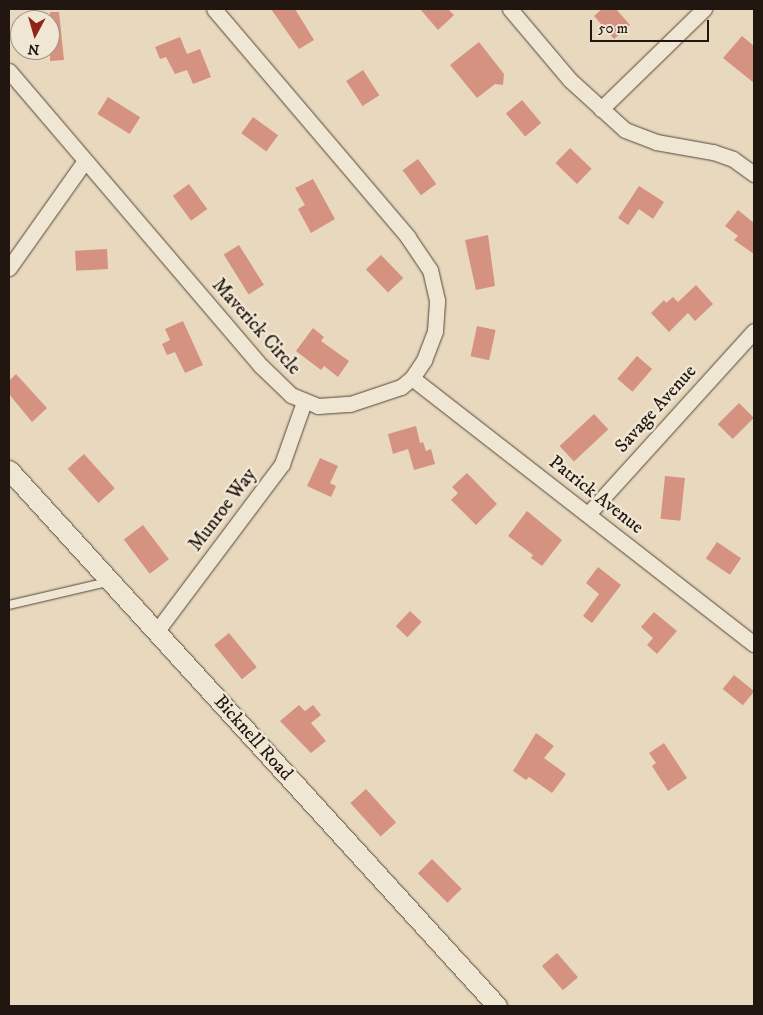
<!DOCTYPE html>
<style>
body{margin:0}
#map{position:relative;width:763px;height:1015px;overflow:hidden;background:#e8d8bd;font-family:"IM FELL DW Pica",serif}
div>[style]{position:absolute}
.building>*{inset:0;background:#d59281;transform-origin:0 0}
.roads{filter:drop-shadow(0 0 1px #54463c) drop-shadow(0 0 1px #54463c)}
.service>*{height:8px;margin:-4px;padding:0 4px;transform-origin:4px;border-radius:4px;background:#f0e6d4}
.minor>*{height:15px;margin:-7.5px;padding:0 7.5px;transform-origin:7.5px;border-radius:7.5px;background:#f0e6d4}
.tertiary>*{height:19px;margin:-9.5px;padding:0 9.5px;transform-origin:9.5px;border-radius:9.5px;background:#f0e6d4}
span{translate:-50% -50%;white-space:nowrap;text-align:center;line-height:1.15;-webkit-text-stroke:5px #f0e6d4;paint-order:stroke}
.street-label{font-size:19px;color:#221611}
.frame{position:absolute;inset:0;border:10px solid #221611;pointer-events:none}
.north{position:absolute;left:10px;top:10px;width:50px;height:50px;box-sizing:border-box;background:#f0e6d4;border:1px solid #9e9386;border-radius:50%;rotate:186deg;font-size:14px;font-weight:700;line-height:20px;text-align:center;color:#221611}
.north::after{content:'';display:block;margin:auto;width:18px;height:22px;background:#8f2418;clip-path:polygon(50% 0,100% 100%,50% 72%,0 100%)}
.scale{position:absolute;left:590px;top:20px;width:119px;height:22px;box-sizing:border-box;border:2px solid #221611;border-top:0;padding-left:6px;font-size:15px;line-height:18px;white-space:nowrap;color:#221611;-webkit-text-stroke:4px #f0e6d4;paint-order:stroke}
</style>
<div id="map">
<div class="building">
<i style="clip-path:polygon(271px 9px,295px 9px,314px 40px,299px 49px)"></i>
<i style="clip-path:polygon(420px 9px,448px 9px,454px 15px,438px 30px)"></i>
<i style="clip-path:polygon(602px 9px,616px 9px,630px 25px,614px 39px,594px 16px)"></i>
<i style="clip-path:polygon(50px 12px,59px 12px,64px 60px,50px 61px)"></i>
<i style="clip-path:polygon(742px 36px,754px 46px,754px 83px,723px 58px)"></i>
<i style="clip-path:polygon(180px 37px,187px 54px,200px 49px,211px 77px,193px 84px,187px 70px,175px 74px,166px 57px,160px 59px,155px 47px)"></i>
<i style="clip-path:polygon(479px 42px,504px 74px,503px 85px,495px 84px,477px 98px,450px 65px)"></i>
<i style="left:363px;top:70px;width:30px;height:20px;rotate:57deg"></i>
<i style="left:108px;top:97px;width:38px;height:20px;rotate:32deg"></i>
<i style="left:522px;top:100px;width:30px;height:21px;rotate:50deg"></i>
<i style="left:253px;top:117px;width:31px;height:20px;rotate:36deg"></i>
<i style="left:570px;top:148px;width:30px;height:21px;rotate:44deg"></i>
<i style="left:418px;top:159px;width:31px;height:19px;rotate:54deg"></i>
<i style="clip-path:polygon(313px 179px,335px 219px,311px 233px,298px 209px,305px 205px,295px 188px)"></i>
<i style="left:189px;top:184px;width:31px;height:20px;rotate:54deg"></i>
<i style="clip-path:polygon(639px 186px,664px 202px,653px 219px,639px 209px,628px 225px,618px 218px)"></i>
<i style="clip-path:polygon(738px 210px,754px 223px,754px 254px,734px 240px,738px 236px,725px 226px)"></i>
<i style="clip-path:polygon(488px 235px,495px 286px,476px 290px,465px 240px)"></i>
<i style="left:239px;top:245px;width:47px;height:18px;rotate:58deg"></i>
<i style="left:107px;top:249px;width:20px;height:32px;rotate:87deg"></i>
<i style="left:381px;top:255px;width:32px;height:21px;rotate:46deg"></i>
<i style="clip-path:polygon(696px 285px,713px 304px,695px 321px,688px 313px,669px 332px,651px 313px,664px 300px,666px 303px,673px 297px,678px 302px)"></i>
<i style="clip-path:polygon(183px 321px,203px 365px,185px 373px,175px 352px,167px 355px,162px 344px,170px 340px,165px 329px)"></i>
<i style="left:477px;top:326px;width:19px;height:31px;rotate:12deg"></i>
<i style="clip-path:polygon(313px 328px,324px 337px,321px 341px,349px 361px,338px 377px,324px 366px,321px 370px,296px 351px)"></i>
<i style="left:637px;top:356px;width:20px;height:30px;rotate:41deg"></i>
<i style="clip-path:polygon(16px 374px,47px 408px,32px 422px,9px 394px,9px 381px)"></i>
<i style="left:739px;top:403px;width:21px;height:30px;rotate:45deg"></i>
<i style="left:594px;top:414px;width:21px;height:47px;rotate:47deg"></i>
<i style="clip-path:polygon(416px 426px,420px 443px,423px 442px,426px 451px,431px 449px,435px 464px,414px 470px,408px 449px,393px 454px,388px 434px)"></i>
<i style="left:84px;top:454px;width:46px;height:22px;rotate:48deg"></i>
<i style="clip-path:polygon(320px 458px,338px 466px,330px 483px,336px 486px,331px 497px,307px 486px)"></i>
<i style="clip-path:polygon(467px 473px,497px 504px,476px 525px,451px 500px,458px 493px,452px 487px)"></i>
<i style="left:665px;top:476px;width:20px;height:43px;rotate:6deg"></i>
<i style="clip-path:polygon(527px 511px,562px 540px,542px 566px,531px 558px,533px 555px,508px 536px)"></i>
<i style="left:143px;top:525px;width:43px;height:24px;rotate:53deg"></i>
<i style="left:717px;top:542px;width:29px;height:20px;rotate:34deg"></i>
<i style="clip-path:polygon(598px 567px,621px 585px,592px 623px,583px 616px,599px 594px,586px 583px)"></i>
<i style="left:410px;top:611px;width:16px;height:21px;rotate:43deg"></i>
<i style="clip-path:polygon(654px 612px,677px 631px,657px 654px,647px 645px,653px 638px,641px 627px)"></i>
<i style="left:229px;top:633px;width:44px;height:19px;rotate:51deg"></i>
<i style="left:734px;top:675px;width:26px;height:18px;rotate:39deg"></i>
<i style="clip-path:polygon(299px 705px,305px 711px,313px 705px,321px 715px,311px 723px,326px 741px,311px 753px,280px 721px)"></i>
<i style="clip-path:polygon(536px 733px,554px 746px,544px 758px,566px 774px,552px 793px,529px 777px,526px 780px,513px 771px)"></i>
<i style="clip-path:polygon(664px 743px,687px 778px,668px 791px,652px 766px,656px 763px,649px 753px)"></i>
<i style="left:366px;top:789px;width:45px;height:21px;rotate:48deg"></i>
<i style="left:432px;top:859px;width:42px;height:20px;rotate:45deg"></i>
<i style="left:557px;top:953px;width:32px;height:20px;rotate:49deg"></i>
</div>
<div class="roads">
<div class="service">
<i style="left:9px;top:605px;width:102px;rotate:-13.1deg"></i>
</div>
<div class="minor">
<i style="left:510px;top:9px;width:93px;rotate:49.8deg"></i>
<i style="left:570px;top:80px;width:74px;rotate:42.3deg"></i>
<i style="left:625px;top:130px;width:33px;rotate:21deg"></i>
<i style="left:656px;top:142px;width:58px;rotate:10deg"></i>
<i style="left:713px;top:152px;width:21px;rotate:19deg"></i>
<i style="left:733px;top:159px;width:26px;rotate:36deg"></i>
<i style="left:9px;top:71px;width:388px;rotate:49.5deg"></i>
<i style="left:261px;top:366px;width:42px;rotate:44deg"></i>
<i style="left:291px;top:395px;width:29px;rotate:22deg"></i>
<i style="left:318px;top:406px;width:32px;rotate:-4deg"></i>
<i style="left:350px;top:404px;width:54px;rotate:-18.4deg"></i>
<i style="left:401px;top:387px;width:14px;rotate:-39deg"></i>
<i style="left:412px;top:378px;width:22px;rotate:-56deg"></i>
<i style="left:424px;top:360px;width:31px;rotate:-69deg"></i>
<i style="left:435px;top:331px;width:31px;rotate:-86deg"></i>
<i style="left:437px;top:300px;width:31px;rotate:-103deg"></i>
<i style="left:430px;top:270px;width:40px;rotate:-124deg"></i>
<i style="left:408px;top:237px;width:299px;rotate:-130.4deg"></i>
<i style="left:601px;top:109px;width:144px;rotate:-44.2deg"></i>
<i style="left:9px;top:268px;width:130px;rotate:-54.7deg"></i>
<i style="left:412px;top:378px;width:433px;rotate:37.9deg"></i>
<i style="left:588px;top:514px;width:247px;rotate:-47.8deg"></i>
<i style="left:156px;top:632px;width:210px;rotate:-53.1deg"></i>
<i style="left:282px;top:464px;width:66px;rotate:-70.5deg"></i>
</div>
<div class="tertiary">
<i style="left:9px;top:470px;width:725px;rotate:47.68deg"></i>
</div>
</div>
<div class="street-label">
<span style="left:256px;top:327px;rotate:48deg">Maverick Circle</span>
<span style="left:656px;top:409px;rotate:-48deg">Savage Avenue</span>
<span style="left:596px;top:495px;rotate:38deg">Patrick Avenue</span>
<span style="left:223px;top:510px;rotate:-53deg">Munroe Way</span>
<span style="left:253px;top:738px;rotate:48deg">Bicknell Road</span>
</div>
<div class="frame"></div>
<div class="north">N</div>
<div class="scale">50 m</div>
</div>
